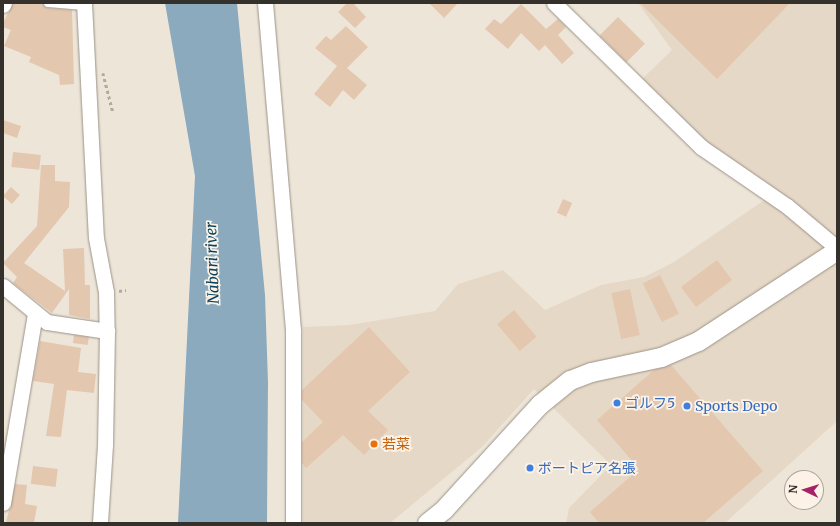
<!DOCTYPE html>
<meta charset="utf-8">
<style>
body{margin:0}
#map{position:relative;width:840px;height:526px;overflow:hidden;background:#eee5d9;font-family:Merriweather,"Noto Sans JP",serif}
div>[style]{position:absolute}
.built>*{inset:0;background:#e6d8c6}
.water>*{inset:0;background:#8baabe}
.building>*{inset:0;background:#e3c7af;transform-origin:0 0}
.path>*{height:2.5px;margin-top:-1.25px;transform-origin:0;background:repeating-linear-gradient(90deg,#b0a99f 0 3px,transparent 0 6px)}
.roads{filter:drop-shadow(0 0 1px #9a9287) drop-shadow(0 0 1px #9a9287)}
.service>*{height:8px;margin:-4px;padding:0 4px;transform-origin:4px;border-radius:4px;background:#fff}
.minor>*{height:15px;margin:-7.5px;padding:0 7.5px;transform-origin:7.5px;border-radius:7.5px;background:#fff}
.tertiary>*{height:19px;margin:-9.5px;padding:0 9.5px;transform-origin:9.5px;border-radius:9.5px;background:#fff}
.dots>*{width:11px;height:11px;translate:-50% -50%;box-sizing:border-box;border:2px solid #fcf2e6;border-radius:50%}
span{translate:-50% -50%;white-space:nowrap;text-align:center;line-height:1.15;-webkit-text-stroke:3.5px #fcf2e6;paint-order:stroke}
.shop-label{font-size:14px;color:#366cbe}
.left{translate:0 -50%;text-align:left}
.food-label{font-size:14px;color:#c56008}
.water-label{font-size:15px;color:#07425f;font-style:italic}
.frame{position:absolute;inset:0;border:4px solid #34302c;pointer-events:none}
.north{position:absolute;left:784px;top:470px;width:40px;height:40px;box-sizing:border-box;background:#fcf2e6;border:1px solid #aca49c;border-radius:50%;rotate:274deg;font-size:11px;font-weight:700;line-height:16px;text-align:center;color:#34302c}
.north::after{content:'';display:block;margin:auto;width:14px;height:18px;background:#a82168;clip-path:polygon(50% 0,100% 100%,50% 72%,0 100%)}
</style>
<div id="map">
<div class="built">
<i style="clip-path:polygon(638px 3px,837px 3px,837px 421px,725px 523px,566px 523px,569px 508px,611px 465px,534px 389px,482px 447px,390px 523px,303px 523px,303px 327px,349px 325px,435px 311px,458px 284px,503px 270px,545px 310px,601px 285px,644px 277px,674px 262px,766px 199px,640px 81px,672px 50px)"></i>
</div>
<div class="water">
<i style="clip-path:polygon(165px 3px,237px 3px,265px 295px,268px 382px,267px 523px,178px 523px,195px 176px)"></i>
</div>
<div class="building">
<i style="clip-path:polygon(13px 3px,43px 4px,47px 8px,72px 10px,74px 84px,60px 85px,59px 75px,29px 62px,31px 57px,4px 46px,11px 30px,3px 27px,3px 23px)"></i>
<i style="clip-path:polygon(347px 3px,353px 3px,366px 17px,355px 28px,338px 12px)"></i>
<i style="clip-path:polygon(429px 3px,458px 3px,444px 18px)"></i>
<i style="clip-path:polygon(640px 3px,790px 3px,717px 79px)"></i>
<i style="clip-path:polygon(521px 4px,546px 29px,558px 19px,566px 27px,558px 35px,574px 53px,562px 64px,545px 45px,539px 51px,521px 33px,508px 49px,485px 29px,494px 19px,501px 24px)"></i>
<i style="left:618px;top:17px;width:38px;height:26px;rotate:45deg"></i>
<i style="clip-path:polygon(346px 26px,368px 47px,347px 68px,367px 85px,354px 100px,343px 90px,330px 107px,314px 94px,337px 66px,315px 48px,326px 36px,331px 40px)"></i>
<i style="clip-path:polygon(3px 120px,21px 126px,17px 138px,3px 133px)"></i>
<i style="left:13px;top:152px;width:28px;height:15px;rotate:6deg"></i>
<i style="clip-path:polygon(41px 165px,55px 165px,55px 181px,70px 182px,69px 207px,24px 263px,65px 291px,63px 249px,84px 248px,85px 285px,90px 285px,90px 319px,69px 315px,69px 289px,52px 313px,13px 283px,17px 277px,3px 263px,37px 226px)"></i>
<i style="left:11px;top:187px;width:12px;height:12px;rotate:42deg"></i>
<i style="left:563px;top:199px;width:10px;height:15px;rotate:24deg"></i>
<i style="left:717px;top:260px;width:25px;height:45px;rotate:53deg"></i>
<i style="left:660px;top:275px;width:43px;height:19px;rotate:64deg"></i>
<i style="left:630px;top:289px;width:47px;height:19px;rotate:78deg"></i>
<i style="left:514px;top:310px;width:35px;height:22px;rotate:50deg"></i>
<i style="clip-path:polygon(369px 327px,410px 372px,368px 411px,388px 430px,364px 455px,343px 435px,306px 468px,302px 463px,302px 442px,323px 422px,302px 400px,302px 390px)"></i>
<i style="left:74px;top:335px;width:15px;height:8px;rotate:8deg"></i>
<i style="clip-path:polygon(40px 341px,81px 348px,78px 372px,96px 374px,94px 393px,67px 390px,61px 437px,46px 436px,54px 384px,33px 381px)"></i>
<i style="clip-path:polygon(671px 365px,763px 471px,703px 523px,599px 523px,590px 512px,639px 469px,597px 420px,654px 370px)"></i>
<i style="left:33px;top:466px;width:25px;height:18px;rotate:7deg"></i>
<i style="clip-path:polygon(15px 484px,27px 485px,25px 504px,37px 506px,34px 523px,6px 523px)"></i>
</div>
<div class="path">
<i style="left:103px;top:73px;width:40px;rotate:75.6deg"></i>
<i style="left:119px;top:291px;width:7px;rotate:-8deg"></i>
</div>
<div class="roads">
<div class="service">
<i style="left:48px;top:3px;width:36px;rotate:5deg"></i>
</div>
<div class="minor">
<i style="left:84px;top:3px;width:235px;rotate:87.1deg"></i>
<i style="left:96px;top:238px;width:55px;rotate:79.5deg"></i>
<i style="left:106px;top:292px;width:39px;rotate:89deg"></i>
<i style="left:265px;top:3px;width:330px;rotate:85.1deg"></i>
<i style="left:293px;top:332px;width:191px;rotate:90deg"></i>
<i style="left:554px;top:3px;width:206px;rotate:44.4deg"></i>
<i style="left:701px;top:147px;width:104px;rotate:34.5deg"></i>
<i style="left:787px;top:206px;width:65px;rotate:40deg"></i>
<i style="left:3px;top:5px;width:2px;rotate:-63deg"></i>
<i style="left:3px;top:286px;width:57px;rotate:39.3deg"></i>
<i style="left:47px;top:322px;width:61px;rotate:8.5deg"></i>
<i style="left:107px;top:331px;width:114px;rotate:91deg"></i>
<i style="left:105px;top:445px;width:78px;rotate:93.7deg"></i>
<i style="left:3px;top:503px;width:192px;rotate:-80.4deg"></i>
</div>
<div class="tertiary">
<i style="left:427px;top:523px;width:22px;rotate:-39deg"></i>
<i style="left:444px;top:509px;width:142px;rotate:-47.6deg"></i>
<i style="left:540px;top:404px;width:38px;rotate:-39deg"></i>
<i style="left:570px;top:380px;width:22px;rotate:-21deg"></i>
<i style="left:591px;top:372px;width:72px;rotate:-12.1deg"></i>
<i style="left:661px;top:357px;width:40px;rotate:-23.4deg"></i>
<i style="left:698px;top:341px;width:166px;rotate:-33.2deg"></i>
</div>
</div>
<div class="dots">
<i style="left:617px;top:403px;background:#3f7fe0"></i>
<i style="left:687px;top:406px;background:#3f7fe0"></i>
<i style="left:374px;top:444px;background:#e8710a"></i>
<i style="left:530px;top:468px;background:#3f7fe0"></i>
</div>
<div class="shop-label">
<span class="left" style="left:625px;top:403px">ゴルフ5</span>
<span class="left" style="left:695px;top:406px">Sports Depo</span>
<span class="left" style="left:538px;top:468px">ボートピア名張</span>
</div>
<div class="food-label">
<span class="left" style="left:382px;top:444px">若菜</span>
</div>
<div class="water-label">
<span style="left:212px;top:263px;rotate:-92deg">Nabari river</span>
</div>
<div class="frame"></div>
<div class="north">N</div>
</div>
